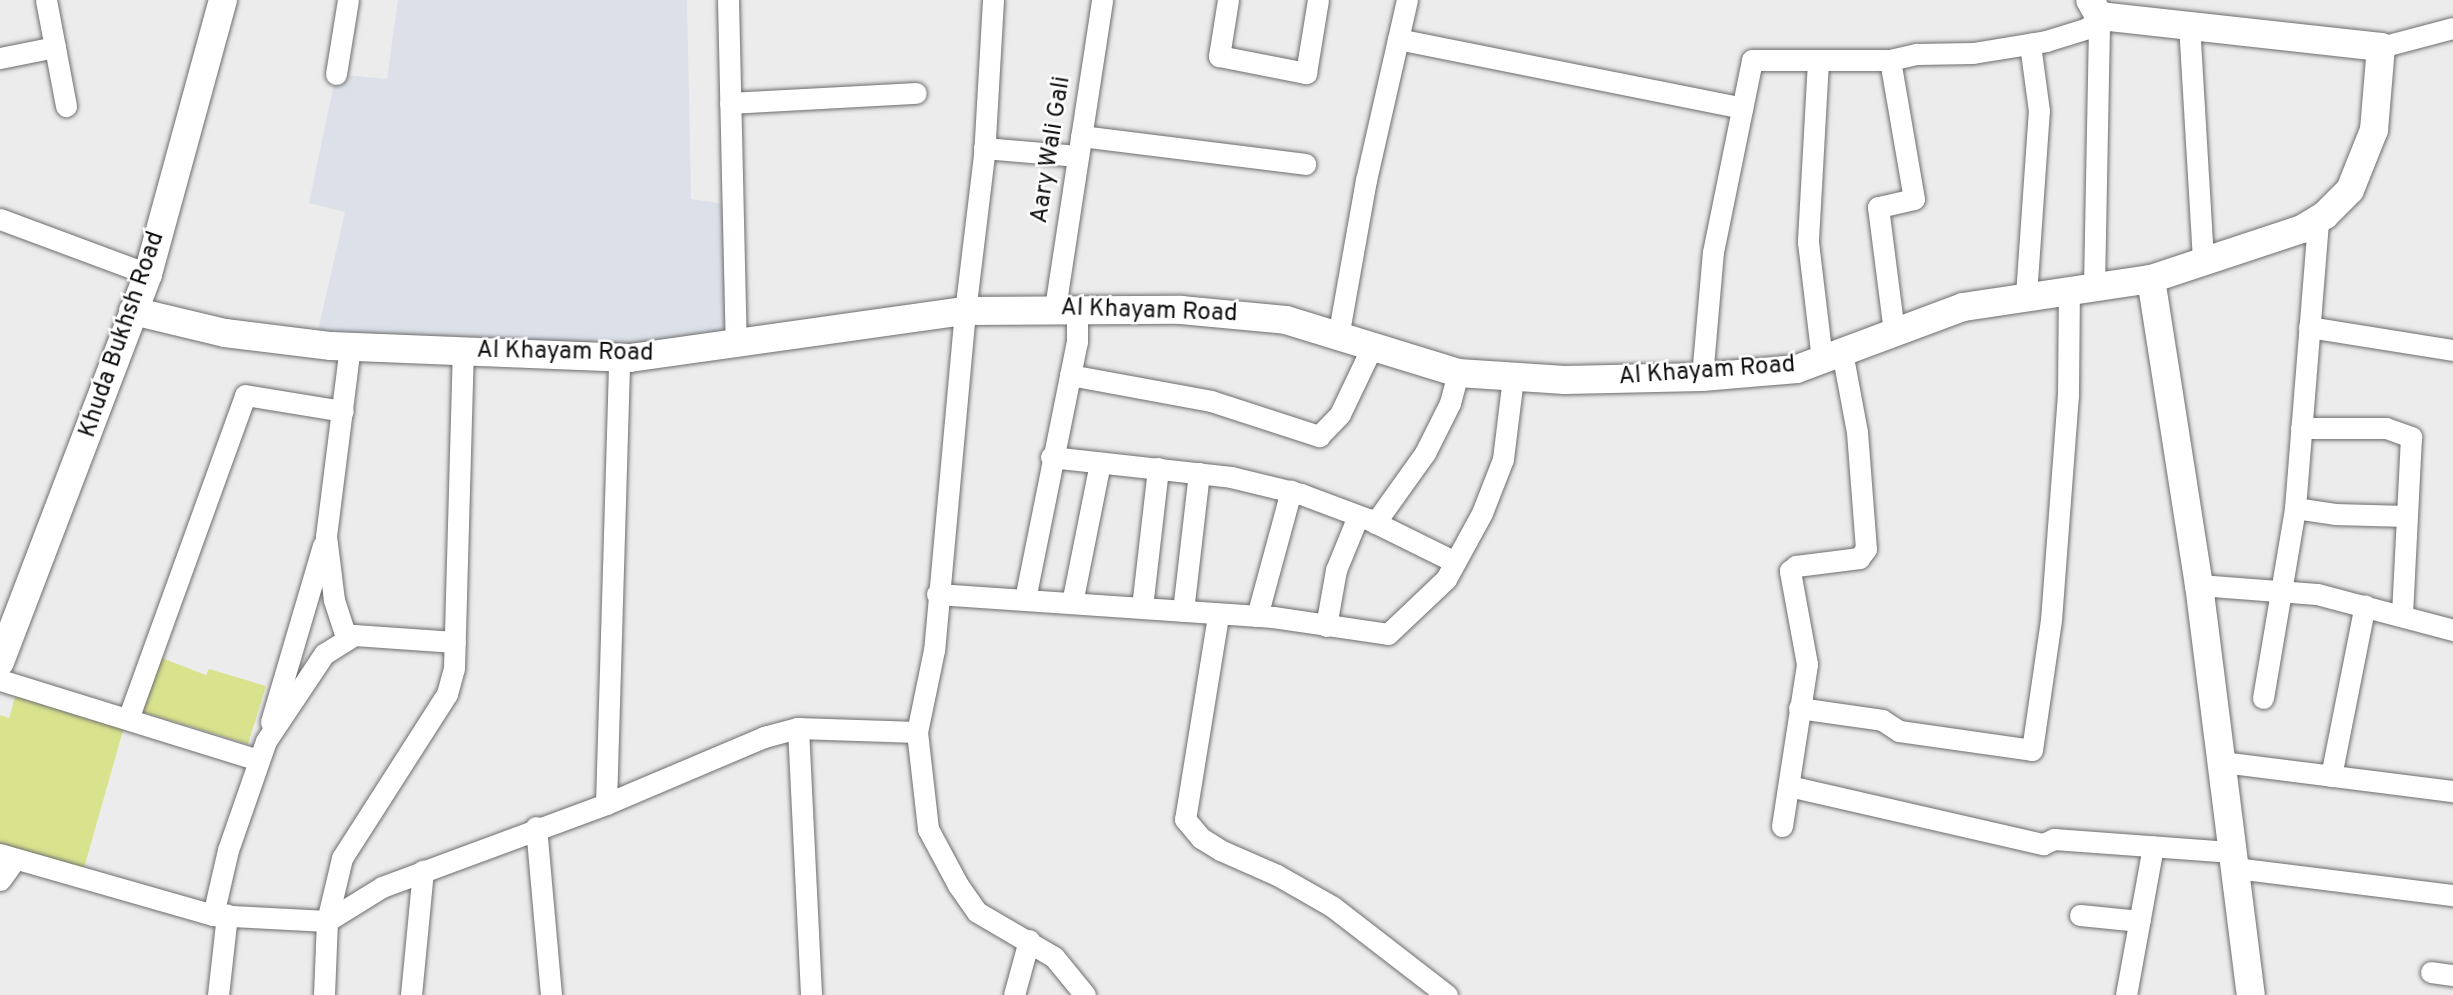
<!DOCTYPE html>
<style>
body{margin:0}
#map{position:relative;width:2453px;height:995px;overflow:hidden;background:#ececed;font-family:Overpass,sans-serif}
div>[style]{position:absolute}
.built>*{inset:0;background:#dce0e8}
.green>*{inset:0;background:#d9e38e}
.roads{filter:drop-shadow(0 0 2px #6d6d6e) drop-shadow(0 0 2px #6d6d6e)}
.street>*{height:21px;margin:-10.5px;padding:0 10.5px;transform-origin:10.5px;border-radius:10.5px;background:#fff}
.secondary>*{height:28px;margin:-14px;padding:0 14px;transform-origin:14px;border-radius:14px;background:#fff}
span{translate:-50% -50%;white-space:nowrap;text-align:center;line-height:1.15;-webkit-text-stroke:5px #fff;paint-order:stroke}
.street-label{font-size:24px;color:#0e0e0e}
</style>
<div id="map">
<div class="built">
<i style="clip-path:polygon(398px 0,687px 0,691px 199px,724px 204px,729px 340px,619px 358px,315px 344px,345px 212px,309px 203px,336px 74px,387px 79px)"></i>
</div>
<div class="green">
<i style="clip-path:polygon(159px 657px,206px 675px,209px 669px,266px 686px,248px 744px,139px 711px)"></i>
<i style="clip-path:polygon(16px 694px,126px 720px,84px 868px,0 845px,0 715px,9px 718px)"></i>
</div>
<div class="roads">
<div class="street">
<i style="left:46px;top:0;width:108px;rotate:79.3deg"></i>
<i style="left:728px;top:0;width:346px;rotate:88.7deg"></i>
<i style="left:993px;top:0;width:155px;rotate:93.3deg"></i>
<i style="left:984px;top:155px;width:157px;rotate:96.9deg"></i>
<i style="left:965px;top:311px;width:340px;rotate:95.2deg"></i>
<i style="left:934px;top:650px;width:84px;rotate:101.7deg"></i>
<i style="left:917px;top:732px;width:98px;rotate:83.5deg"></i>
<i style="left:928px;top:829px;width:64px;rotate:61.8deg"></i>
<i style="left:958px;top:885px;width:33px;rotate:55deg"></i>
<i style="left:977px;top:912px;width:89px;rotate:30.3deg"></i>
<i style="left:1054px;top:957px;width:49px;rotate:50.8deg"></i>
<i style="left:1228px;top:0;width:57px;rotate:99.1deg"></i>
<i style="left:1219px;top:56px;width:89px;rotate:11.1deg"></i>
<i style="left:1306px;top:73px;width:74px;rotate:-80.7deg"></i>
<i style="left:2189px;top:24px;width:238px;rotate:86.6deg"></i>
<i style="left:1398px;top:39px;width:351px;rotate:11.3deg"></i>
<i style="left:2381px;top:47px;width:74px;rotate:-14.8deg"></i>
<i style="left:0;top:58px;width:56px;rotate:-11.3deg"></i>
<i style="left:1890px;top:60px;width:141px;rotate:80.2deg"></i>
<i style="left:1914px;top:199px;width:37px;rotate:167deg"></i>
<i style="left:1878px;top:207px;width:126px;rotate:82.7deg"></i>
<i style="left:1818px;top:61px;width:181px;rotate:93.2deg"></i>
<i style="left:1808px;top:242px;width:119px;rotate:83.2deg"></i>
<i style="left:336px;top:74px;width:75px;rotate:-80.8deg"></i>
<i style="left:730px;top:103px;width:186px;rotate:-3.1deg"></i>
<i style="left:1081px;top:136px;width:226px;rotate:7.1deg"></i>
<i style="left:984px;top:148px;width:94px;rotate:4.9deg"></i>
<i style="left:0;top:219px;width:158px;rotate:20.4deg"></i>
<i style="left:2094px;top:286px;width:270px;rotate:-88.9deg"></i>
<i style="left:2026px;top:295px;width:184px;rotate:-86deg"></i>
<i style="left:2039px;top:111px;width:68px;rotate:-97.7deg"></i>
<i style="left:1055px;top:308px;width:312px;rotate:-81.3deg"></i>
<i style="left:2309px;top:327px;width:146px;rotate:9.1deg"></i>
<i style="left:1338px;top:337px;width:159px;rotate:-79.9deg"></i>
<i style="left:1366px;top:180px;width:185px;rotate:-77.2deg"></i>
<i style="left:1070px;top:375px;width:143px;rotate:10.4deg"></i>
<i style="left:1211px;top:401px;width:114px;rotate:18deg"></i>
<i style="left:1319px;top:436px;width:30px;rotate:-46deg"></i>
<i style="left:1340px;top:414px;width:74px;rotate:-64.5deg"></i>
<i style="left:1702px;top:377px;width:125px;rotate:-85deg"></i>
<i style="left:1713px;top:252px;width:196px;rotate:-78.5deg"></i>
<i style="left:1752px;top:60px;width:138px"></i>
<i style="left:1890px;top:60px;width:28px;rotate:-13deg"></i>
<i style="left:1917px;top:54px;width:56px;rotate:-1deg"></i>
<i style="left:1973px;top:53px;width:74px;rotate:-9.3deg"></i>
<i style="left:2046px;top:41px;width:44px;rotate:-17.2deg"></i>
<i style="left:2088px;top:28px;width:16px;rotate:-47deg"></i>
<i style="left:2301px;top:428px;width:85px"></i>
<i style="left:2386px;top:428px;width:27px;rotate:20deg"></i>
<i style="left:2411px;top:437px;width:178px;rotate:92.9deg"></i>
<i style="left:1051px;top:457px;width:181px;rotate:6.3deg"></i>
<i style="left:1231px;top:477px;width:72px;rotate:13.7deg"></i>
<i style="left:1301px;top:494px;width:72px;rotate:20.5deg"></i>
<i style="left:1368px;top:519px;width:97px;rotate:26.3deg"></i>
<i style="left:2295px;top:508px;width:40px;rotate:8.5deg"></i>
<i style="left:2335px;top:514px;width:71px;rotate:1.6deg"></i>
<i style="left:1375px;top:523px;width:86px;rotate:-54.5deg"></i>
<i style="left:1425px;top:453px;width:56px;rotate:-63.4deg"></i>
<i style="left:1450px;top:403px;width:31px;rotate:-75deg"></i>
<i style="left:2199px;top:585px;width:118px;rotate:4.4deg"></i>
<i style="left:2317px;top:594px;width:141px;rotate:14.8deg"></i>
<i style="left:937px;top:594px;width:337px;rotate:3.9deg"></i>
<i style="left:1273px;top:617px;width:116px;rotate:8.4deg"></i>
<i style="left:1388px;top:634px;width:80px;rotate:-43.5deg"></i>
<i style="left:1446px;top:579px;width:75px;rotate:-61.4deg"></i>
<i style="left:1482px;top:513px;width:58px;rotate:-68.7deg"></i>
<i style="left:1503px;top:459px;width:83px;rotate:-83deg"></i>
<i style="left:1025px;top:599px;width:262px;rotate:-78.6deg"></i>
<i style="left:1077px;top:342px;width:33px;rotate:-90deg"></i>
<i style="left:1072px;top:603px;width:143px;rotate:-78.7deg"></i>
<i style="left:1142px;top:607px;width:140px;rotate:-83.4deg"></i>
<i style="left:1183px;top:611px;width:139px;rotate:-83.4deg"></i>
<i style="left:1218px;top:616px;width:206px;rotate:99.2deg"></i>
<i style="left:1185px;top:819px;width:25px;rotate:50deg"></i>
<i style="left:1201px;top:838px;width:22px;rotate:32deg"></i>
<i style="left:1220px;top:850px;width:62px;rotate:23.7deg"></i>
<i style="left:1277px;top:875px;width:64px;rotate:29.7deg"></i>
<i style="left:1333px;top:907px;width:144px;rotate:37.7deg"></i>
<i style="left:1257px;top:616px;width:130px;rotate:-74.8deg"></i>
<i style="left:1326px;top:626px;width:57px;rotate:-79.9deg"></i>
<i style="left:1336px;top:570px;width:58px;rotate:-67.8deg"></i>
<i style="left:346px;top:637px;width:39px;rotate:-108deg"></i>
<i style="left:334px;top:600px;width:64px;rotate:-97.1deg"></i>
<i style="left:326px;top:536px;width:191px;rotate:-82.8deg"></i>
<i style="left:0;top:680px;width:270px;rotate:17.2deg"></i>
<i style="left:2263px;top:698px;width:193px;rotate:-80.4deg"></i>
<i style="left:2295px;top:508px;width:290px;rotate:-85.4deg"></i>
<i style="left:1799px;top:708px;width:84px;rotate:8.2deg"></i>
<i style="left:1882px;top:720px;width:20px;rotate:33deg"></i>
<i style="left:1899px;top:731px;width:134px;rotate:8.1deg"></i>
<i style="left:2032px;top:750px;width:131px;rotate:-81.7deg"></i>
<i style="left:2051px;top:620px;width:225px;rotate:-85.7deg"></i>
<i style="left:2068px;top:396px;width:107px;rotate:-89.5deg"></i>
<i style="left:128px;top:719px;width:344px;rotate:-70.1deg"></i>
<i style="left:245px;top:395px;width:99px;rotate:9.3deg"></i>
<i style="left:271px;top:722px;width:184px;rotate:-73.6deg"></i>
<i style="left:798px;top:728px;width:267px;rotate:87.2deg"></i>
<i style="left:2222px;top:762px;width:233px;rotate:7.2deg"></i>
<i style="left:2331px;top:776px;width:174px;rotate:-78.8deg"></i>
<i style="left:1789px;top:786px;width:261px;rotate:12.9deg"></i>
<i style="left:2043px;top:844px;width:12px;rotate:-24deg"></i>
<i style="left:2054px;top:839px;width:179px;rotate:4.2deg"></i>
<i style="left:606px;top:804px;width:446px;rotate:-88.3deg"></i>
<i style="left:1782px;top:826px;width:164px;rotate:-81.2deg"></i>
<i style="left:1807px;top:664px;width:95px;rotate:-100.4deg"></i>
<i style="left:1790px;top:571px;width:8px;rotate:-40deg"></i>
<i style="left:1796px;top:566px;width:64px;rotate:-7.2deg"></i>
<i style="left:1859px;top:558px;width:11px;rotate:-52deg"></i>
<i style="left:1866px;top:549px;width:117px;rotate:-94.4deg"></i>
<i style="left:1857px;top:432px;width:81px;rotate:-100.6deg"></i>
<i style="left:536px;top:827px;width:169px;rotate:84.9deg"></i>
<i style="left:0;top:854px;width:222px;rotate:16deg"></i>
<i style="left:213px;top:915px;width:114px;rotate:3deg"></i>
<i style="left:327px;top:921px;width:65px;rotate:-31.7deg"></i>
<i style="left:382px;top:887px;width:239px;rotate:-20.3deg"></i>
<i style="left:606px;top:804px;width:172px;rotate:-23deg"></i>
<i style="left:764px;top:737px;width:35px;rotate:-15deg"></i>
<i style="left:798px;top:728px;width:119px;rotate:1.9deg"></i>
<i style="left:2235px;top:868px;width:220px;rotate:7.1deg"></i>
<i style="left:0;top:880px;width:26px;rotate:-54deg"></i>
<i style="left:213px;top:915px;width:67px;rotate:-77deg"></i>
<i style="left:228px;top:850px;width:115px;rotate:-70.8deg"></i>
<i style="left:266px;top:741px;width:105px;rotate:-56.3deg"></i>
<i style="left:324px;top:654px;width:36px;rotate:-32deg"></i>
<i style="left:354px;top:635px;width:101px;rotate:4deg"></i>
<i style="left:2080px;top:915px;width:60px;rotate:5.7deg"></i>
<i style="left:2431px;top:972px;width:22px;rotate:8deg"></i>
<i style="left:218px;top:995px;width:81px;rotate:-83.6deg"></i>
<i style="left:324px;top:995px;width:74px;rotate:-87.7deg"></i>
<i style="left:327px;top:921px;width:65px;rotate:-76.6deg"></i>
<i style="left:342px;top:858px;width:195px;rotate:-57.4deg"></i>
<i style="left:447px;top:694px;width:27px;rotate:-75deg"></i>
<i style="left:454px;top:668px;width:317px;rotate:-88.4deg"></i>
<i style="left:411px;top:995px;width:125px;rotate:-84.5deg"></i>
<i style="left:1014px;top:995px;width:57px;rotate:-74.7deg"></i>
<i style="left:2126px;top:995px;width:151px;rotate:-79.7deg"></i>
</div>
<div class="secondary">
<i style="left:2151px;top:279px;width:310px;rotate:81.1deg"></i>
<i style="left:2199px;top:585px;width:413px;rotate:82.8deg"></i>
<i style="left:133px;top:311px;width:95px;rotate:13.4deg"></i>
<i style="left:225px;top:333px;width:107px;rotate:7deg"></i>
<i style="left:331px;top:346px;width:299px;rotate:2.3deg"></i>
<i style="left:630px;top:358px;width:338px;rotate:-8deg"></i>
<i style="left:965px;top:311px;width:216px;rotate:-0.3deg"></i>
<i style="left:1181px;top:310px;width:105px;rotate:5.4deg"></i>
<i style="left:1286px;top:320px;width:180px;rotate:17.1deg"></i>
<i style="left:1458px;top:373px;width:107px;rotate:3.7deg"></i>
<i style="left:1565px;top:380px;width:137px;rotate:-1.3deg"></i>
<i style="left:1702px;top:377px;width:95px;rotate:-4.8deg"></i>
<i style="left:1797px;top:369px;width:177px;rotate:-20.5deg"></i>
<i style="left:1963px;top:307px;width:190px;rotate:-8.5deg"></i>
<i style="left:2151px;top:279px;width:159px;rotate:-18.3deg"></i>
<i style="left:2302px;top:229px;width:27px;rotate:-31deg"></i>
<i style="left:2325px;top:215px;width:35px;rotate:-45deg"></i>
<i style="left:2350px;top:190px;width:65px;rotate:-68.2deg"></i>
<i style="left:2374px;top:130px;width:83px;rotate:-85.2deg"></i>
<i style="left:2381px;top:47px;width:284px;rotate:-173.7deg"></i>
<i style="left:2099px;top:16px;width:18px;rotate:-119deg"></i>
<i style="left:0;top:662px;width:415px;rotate:-69.1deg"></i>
<i style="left:148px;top:274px;width:284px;rotate:-74.7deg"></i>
</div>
</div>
<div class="street-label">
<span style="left:1052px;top:150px;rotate:-81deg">Aary Wali Gali</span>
<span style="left:1149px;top:312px;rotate:2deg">Al Khayam Road</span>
<span style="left:123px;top:335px;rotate:-71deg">Khuda Bukhsh Road</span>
<span style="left:565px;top:353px;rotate:1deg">Al Khayam Road</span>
<span style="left:1707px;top:372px;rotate:-4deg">Al Khayam Road</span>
</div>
</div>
